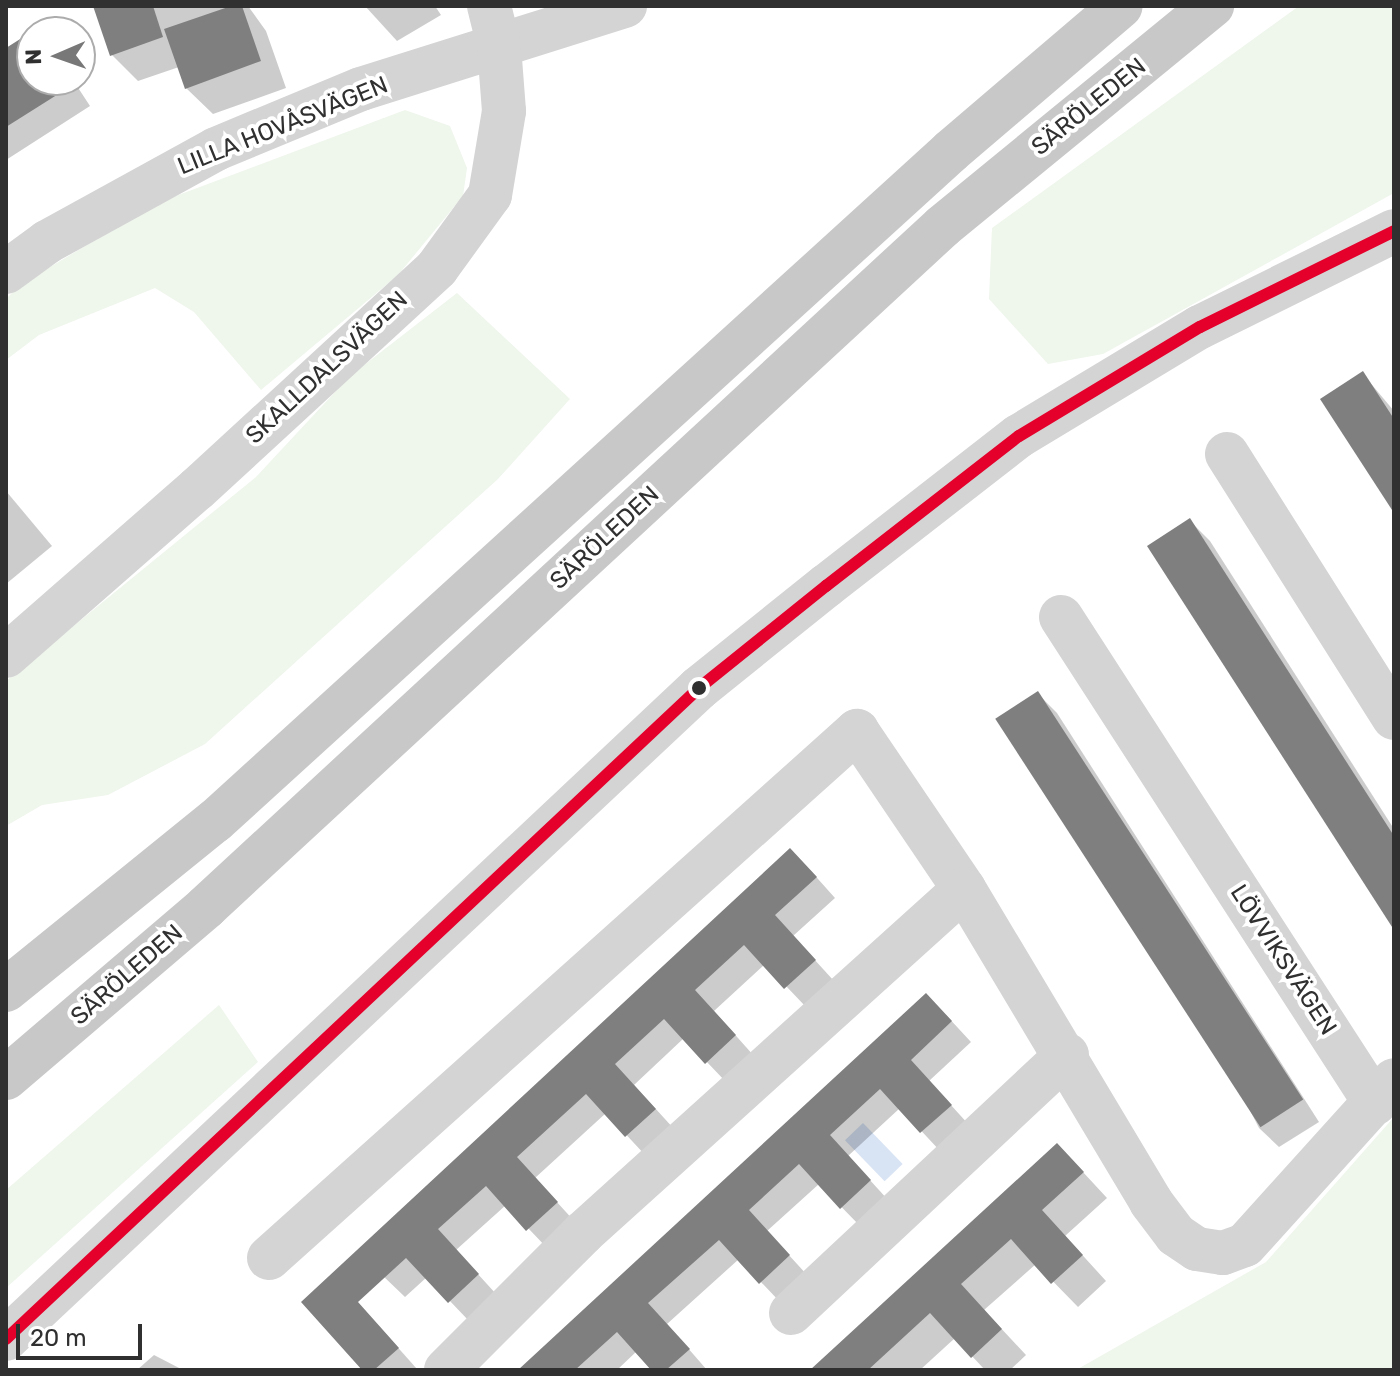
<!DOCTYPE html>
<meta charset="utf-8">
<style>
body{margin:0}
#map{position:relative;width:1400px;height:1376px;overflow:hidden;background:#fff;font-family:Rubik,sans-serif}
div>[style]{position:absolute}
.green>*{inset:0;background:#eff6ec}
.water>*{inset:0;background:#d8e3f4;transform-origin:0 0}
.shadow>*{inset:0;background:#0003}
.building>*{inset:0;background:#7f7f7f;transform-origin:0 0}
.minor>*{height:44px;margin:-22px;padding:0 22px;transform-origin:22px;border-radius:22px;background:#d4d4d4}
.major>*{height:44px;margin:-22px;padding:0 22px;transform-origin:22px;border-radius:22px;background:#c8c8c8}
.bus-1>*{height:12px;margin:-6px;padding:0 6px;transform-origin:6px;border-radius:6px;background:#e4002b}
.dots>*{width:22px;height:22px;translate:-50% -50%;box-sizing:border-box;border:4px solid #fff;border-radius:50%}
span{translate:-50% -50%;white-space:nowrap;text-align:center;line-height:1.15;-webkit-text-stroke:8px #fff;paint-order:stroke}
.street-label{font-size:24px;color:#303030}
.frame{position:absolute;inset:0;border:8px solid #303030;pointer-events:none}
.north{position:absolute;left:16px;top:16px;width:80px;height:80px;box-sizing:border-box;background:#fff;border:2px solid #acacac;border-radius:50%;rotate:268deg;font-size:22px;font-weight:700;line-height:32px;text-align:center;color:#303030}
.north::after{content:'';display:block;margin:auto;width:28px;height:36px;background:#787878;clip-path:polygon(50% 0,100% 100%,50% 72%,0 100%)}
.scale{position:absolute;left:16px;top:1324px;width:126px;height:36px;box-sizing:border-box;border:4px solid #303030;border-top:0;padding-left:10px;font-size:24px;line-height:28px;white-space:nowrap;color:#303030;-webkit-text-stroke:6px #fff;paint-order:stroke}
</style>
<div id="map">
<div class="green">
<i style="clip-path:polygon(1299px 6px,1394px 6px,1394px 193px,1103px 354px,1048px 364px,989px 299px,992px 228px)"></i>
<i style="clip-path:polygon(405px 110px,450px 126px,467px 168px,463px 196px,398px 275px,261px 390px,194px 312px,155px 288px,39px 335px,6px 360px,6px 299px,20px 285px,157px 203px)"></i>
<i style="clip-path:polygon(457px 293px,570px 399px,498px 479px,205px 744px,108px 795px,42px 805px,6px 826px,6px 681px,256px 477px,350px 376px)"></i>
<i style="clip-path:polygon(219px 1005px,258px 1062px,6px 1288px,6px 1190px)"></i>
<i style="clip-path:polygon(1394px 1117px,1394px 1370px,1076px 1370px,1266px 1262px)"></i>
</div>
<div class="water">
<i style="left:863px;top:1123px;width:57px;height:25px;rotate:46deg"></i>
</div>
<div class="shadow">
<i style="clip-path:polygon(96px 6px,248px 6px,266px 31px,286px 88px,213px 114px,186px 88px,179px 67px,138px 81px,112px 55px)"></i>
<i style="clip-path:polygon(365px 6px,435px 6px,441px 15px,397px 41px)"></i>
<i style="clip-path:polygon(6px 50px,32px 80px,73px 80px,90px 106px,6px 160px)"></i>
<i style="clip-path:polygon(1362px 373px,1394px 411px,1394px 511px)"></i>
<i style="clip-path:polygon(6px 491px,52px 546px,6px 584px)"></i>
<i style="clip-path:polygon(1190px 521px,1210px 541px,1394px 829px,1394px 928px)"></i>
<i style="clip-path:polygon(1037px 693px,1057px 713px,1319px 1122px,1279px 1147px,1259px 1128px)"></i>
<i style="clip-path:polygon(810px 870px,835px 898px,793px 936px,834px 981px,806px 1007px,765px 964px,714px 1011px,754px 1056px,726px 1082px,684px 1038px,634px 1085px,675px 1130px,646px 1156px,606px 1113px,535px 1178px,576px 1223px,548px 1249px,506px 1205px,456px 1250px,497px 1295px,469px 1321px,427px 1277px,405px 1297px,358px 1252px)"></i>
<i style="clip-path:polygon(946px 1015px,971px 1042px,929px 1081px,970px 1126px,941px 1152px,900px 1108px,848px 1156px,889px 1201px,861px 1227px,819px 1184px,767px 1231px,808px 1276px,780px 1302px,739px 1259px,667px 1324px,707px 1370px,654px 1370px,637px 1351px,617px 1370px,520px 1370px)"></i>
<i style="clip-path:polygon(1082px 1171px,1107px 1198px,1065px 1236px,1106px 1281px,1078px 1307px,1036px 1264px,984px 1310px,1026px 1355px,1010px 1370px,985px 1370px,955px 1338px,920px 1370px,813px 1370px)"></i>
<i style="clip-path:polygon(377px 1324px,417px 1369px,416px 1370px,365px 1370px)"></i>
<i style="clip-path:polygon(154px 1355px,183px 1370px,137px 1370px)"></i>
</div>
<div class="building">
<i style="clip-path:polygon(93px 6px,153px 6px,163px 37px,110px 56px)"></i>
<i style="clip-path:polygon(231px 6px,242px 6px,261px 61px,185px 89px,164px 29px)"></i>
<i style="clip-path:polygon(36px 29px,32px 80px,68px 80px,71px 86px,6px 127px,6px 48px)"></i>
<i style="clip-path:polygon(1363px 371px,1394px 419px,1394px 513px,1320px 399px)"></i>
<i style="clip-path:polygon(1190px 518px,1394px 836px,1394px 930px,1147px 546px)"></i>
<i style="left:1038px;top:691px;width:487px;height:51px;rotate:57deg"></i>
<i style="clip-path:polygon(790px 848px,817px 877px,775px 915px,816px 960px,784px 989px,744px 945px,695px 990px,736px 1035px,705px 1064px,664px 1019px,615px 1064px,656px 1109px,625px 1137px,586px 1094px,517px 1157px,558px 1202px,526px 1231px,486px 1186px,438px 1229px,479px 1274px,448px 1303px,406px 1258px,358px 1302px,399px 1348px,374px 1370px,362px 1370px,301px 1302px)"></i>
<i style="clip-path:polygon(926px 993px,952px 1021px,911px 1060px,952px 1105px,920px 1133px,880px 1089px,830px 1135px,871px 1180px,840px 1209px,799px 1164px,749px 1210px,790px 1255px,759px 1284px,719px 1240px,648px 1303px,690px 1349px,666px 1370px,651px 1370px,617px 1332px,575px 1370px,518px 1370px)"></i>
<i style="clip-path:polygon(1057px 1143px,1084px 1172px,1042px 1210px,1083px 1255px,1051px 1284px,1011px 1239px,961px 1284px,1002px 1329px,971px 1358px,930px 1313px,868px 1370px,810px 1370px)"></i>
</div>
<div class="minor">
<i style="left:6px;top:272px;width:51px;rotate:-36.2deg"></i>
<i style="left:47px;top:242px;width:193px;rotate:-28.8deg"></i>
<i style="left:216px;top:149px;width:157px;rotate:-22.5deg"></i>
<i style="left:361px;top:89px;width:277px;rotate:-17.5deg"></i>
<i style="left:1227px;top:454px;width:312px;rotate:57.7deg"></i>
<i style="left:1061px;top:617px;width:579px;rotate:57.13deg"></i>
<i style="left:6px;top:656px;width:254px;rotate:-41.2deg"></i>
<i style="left:197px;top:489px;width:326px;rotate:-42.6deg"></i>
<i style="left:437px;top:268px;width:90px;rotate:-54deg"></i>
<i style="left:490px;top:195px;width:85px;rotate:-80.5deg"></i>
<i style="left:504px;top:111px;width:65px;rotate:-94.4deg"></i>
<i style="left:499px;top:46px;width:41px;rotate:-104deg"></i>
<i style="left:269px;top:1258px;width:790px;rotate:-41.87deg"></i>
<i style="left:857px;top:731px;width:191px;rotate:55.9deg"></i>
<i style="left:964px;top:889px;width:365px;rotate:59.1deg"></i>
<i style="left:1151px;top:1202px;width:41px;rotate:52.9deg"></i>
<i style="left:1176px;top:1235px;width:25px;rotate:34deg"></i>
<i style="left:1197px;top:1249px;width:26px;rotate:9deg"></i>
<i style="left:1223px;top:1253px;width:23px;rotate:-20deg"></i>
<i style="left:1245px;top:1245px;width:222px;rotate:-47.9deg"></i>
<i style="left:791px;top:1313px;width:378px;rotate:-43.1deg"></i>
<i style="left:6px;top:1339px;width:951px;rotate:-43.21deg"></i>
<i style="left:699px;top:688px;width:163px;rotate:-38.8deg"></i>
<i style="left:826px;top:586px;width:244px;rotate:-37.9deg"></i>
<i style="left:1019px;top:436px;width:211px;rotate:-31.1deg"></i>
<i style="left:1200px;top:327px;width:216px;rotate:-26.3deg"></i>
<i style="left:446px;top:1370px;width:194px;rotate:-45deg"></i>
<i style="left:583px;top:1233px;width:513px;rotate:-42.08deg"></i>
</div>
<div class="major">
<i style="left:6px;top:990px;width:269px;rotate:-39deg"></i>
<i style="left:215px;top:821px;width:995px;rotate:-42.31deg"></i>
<i style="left:951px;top:151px;width:223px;rotate:-40.5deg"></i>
<i style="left:6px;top:1078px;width:263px;rotate:-40.5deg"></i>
<i style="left:206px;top:907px;width:1003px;rotate:-42.74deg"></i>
<i style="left:943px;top:226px;width:348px;rotate:-39.3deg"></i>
</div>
<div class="bus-1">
<i style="left:6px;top:1339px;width:951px;rotate:-43.21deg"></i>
<i style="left:699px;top:688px;width:163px;rotate:-38.8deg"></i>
<i style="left:826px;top:586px;width:244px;rotate:-37.9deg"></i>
<i style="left:1019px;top:436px;width:211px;rotate:-31.1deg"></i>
<i style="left:1200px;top:327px;width:216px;rotate:-26.3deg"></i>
</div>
<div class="dots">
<i style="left:699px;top:688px;background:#303030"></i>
</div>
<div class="street-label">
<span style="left:1089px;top:107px;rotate:-39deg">SÄRÖLEDEN</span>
<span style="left:283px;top:126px;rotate:-22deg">LILLA HOVÅSVÄGEN</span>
<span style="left:327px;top:368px;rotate:-43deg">SKALLDALSVÄGEN</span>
<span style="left:605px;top:538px;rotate:-43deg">SÄRÖLEDEN</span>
<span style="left:1283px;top:960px;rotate:57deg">LÖVVIKSVÄGEN</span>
<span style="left:127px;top:975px;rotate:-41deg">SÄRÖLEDEN</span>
</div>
<div class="frame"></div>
<div class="north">N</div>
<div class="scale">20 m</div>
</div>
